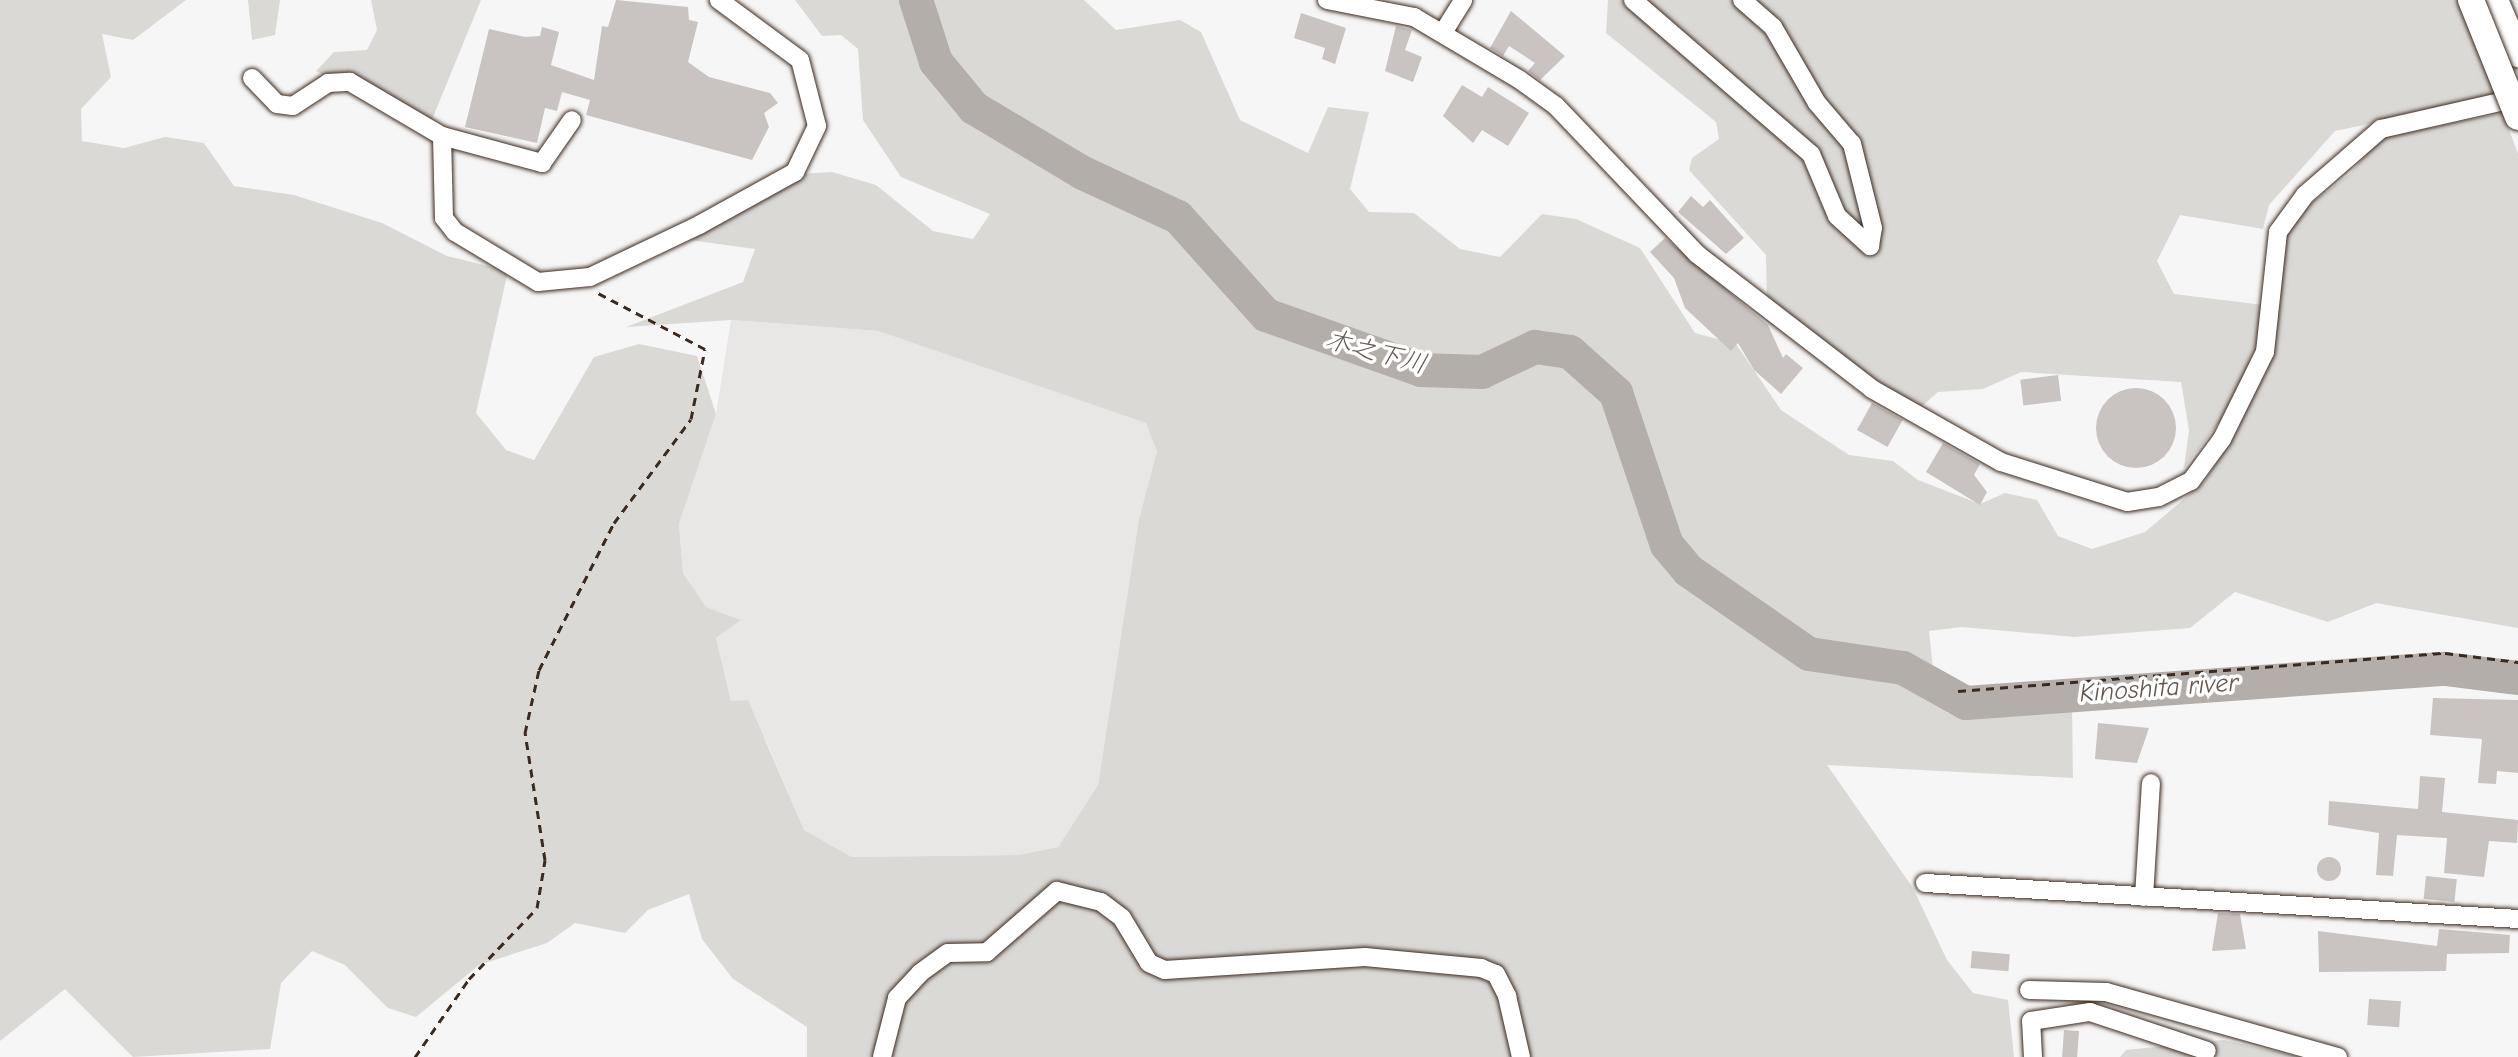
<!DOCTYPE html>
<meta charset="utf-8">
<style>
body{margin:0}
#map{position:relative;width:2518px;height:1057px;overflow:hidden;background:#f7f6f6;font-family:"Comic Neue","Klee One",sans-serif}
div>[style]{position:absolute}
.built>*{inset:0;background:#e9e7e6}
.green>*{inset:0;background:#dbd9d6}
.river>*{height:34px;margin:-17px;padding:0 17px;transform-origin:17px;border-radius:17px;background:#b4aeaa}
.building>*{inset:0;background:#c9c3c1;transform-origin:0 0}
.round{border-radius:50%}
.path>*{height:3px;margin-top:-1.5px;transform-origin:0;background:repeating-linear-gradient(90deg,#3b2a1e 0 8px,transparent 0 14px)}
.roads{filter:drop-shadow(0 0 2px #3b2a1e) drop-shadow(0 0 2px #3b2a1e)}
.street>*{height:18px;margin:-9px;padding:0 9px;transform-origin:9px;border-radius:9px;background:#fff}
.secondary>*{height:26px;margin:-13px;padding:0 13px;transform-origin:13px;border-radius:13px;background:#fff}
.bridges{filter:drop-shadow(0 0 2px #3b2a1e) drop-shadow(0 0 2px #3b2a1e)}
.secondary-bridge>*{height:26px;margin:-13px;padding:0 13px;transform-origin:13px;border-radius:13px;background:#fff}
span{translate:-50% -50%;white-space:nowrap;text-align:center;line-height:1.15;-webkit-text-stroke:7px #fff;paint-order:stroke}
.water-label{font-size:26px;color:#65584f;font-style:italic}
</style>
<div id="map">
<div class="built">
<i style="clip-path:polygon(731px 320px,878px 331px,1147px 423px,1157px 451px,1139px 519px,1098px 785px,1058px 847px,1018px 855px,852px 857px,804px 830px,766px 740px,731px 701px,716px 638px,740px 620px,706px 607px,683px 573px,679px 524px,716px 414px)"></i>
</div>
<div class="green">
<i style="clip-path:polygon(0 0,186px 0,133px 40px,102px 34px,111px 77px,81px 109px,82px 141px,124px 148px,165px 137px,204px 143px,234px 186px,294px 195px,382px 223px,447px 256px,508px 271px,476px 413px,506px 450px,534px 460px,594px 357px,639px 344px,697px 356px,716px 414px,679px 524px,683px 573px,706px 607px,741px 620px,716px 638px,731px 701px,748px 700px,804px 830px,852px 857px,1018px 855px,1058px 847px,1098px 785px,1139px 519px,1157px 451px,1146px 423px,878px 331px,731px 320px,626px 327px,743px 282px,755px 249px,682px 239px,801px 174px,832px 172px,876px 185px,933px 231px,973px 239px,990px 214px,901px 177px,863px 120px,858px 49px,841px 35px,822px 36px,795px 0,1084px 0,1116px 30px,1180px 20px,1201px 32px,1240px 120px,1308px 153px,1328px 107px,1369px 112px,1350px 189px,1369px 212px,1414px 213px,1460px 249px,1500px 257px,1542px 214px,1576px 219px,1640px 248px,1695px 333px,1736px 344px,1781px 410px,1849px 455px,1893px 461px,1918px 480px,1980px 504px,2005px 493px,2037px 500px,2058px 536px,2092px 549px,2145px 532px,2204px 482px,2225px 449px,2255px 390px,2283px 236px,2295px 216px,2351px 173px,2378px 138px,2503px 113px,2518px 154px,2518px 628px,2376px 603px,2328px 622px,2235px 592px,2190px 628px,2074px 637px,1962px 627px,1929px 631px,1935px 687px,1950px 693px,1947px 713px,2072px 705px,2073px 778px,1827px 765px,1913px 888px,1947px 960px,1973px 993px,2008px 1000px,2014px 1057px,807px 1057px,807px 1027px,733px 979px,702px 939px,689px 894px,648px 910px,625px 933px,575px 923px,547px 943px,479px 965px,416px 1017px,388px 1008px,345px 965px,312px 951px,281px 983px,270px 1049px,133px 1057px,65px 989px,0 1041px)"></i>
<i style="clip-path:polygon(248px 0,280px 0,275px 35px,252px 40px)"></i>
<i style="clip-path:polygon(371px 0,481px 0,431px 122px,316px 71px,334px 52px,367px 50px,377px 30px)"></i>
<i style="clip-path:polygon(1608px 0,2457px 0,2497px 97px,2335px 131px,2269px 205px,2263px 229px,2180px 215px,2157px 261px,2174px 294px,2264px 305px,2261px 335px,2234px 403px,2184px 468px,2189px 430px,2181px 382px,2021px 372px,1983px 389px,1938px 392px,1921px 407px,1833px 356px,1767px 302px,1766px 255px,1689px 170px,1692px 158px,1719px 139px,1716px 122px,1606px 33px)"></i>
<i style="clip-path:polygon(2224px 1040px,2301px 1057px,2120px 1057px,2126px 1050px)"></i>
</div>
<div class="river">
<i style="left:916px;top:0;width:65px;rotate:72.1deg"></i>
<i style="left:936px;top:62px;width:60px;rotate:50.4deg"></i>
<i style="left:974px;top:108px;width:127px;rotate:30.8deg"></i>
<i style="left:1083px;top:173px;width:105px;rotate:24.9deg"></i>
<i style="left:1178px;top:217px;width:132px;rotate:48.1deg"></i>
<i style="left:1266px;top:315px;width:164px;rotate:19.5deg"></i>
<i style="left:1421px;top:370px;width:61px;rotate:1.9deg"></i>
<i style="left:1482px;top:372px;width:59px;rotate:-25.3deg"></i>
<i style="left:1535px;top:347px;width:35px;rotate:8deg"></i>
<i style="left:1570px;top:352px;width:62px;rotate:41.7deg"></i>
<i style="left:1616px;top:393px;width:160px;rotate:71.5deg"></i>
<i style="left:1667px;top:545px;width:34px;rotate:50deg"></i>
<i style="left:1689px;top:571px;width:146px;rotate:34.7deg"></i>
<i style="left:1809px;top:654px;width:95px;rotate:8.5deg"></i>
<i style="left:1903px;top:668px;width:72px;rotate:29.1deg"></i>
<i style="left:1966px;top:703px;width:480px;rotate:-4.1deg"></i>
<i style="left:2445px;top:669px;width:74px;rotate:7deg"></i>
</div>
<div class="building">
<i style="clip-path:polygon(616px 0,688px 7px,689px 20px,698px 22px,688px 62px,709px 77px,770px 93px,778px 103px,764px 113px,769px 127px,752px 160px,586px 115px,590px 100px,562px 92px,557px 111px,545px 108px,537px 143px,465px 127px,489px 29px,525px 37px,540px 36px,542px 27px,559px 32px,551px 65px,594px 80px,602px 26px,608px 27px)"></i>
<i style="clip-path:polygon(1511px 11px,1565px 56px,1540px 80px,1528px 71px,1535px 63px,1509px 46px,1503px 56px,1490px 48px)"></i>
<i style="clip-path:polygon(1301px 13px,1346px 28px,1335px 64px,1322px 59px,1325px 48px,1294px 38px)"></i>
<i style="clip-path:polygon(1396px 26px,1412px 30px,1405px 50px,1422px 57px,1413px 82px,1385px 71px)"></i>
<i style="clip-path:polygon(1462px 85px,1482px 97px,1488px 87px,1529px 113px,1508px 146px,1482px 130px,1473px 143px,1443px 116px)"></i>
<i style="clip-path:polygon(1691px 196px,1703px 207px,1710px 200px,1744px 238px,1726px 254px,1678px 212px)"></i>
<i style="clip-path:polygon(1665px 238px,1768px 325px,1783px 358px,1786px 354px,1803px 368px,1781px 394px,1754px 370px,1738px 343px,1731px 351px,1685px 308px,1674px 278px,1650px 252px)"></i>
<i style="left:2058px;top:375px;width:26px;height:38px;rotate:83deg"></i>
<i class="round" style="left:2096px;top:388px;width:80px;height:80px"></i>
<i style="left:1872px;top:403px;width:35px;height:31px;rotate:29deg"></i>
<i style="clip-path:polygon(1943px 443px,1980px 464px,1974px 475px,1987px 492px,1980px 505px,1926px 472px)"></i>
<i style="clip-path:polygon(2433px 698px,2518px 700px,2518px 773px,2497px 771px,2496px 784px,2478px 783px,2482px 739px,2430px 735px)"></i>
<i style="clip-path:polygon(2098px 723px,2149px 728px,2137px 763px,2095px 759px)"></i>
<i style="clip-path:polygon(2420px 776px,2445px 778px,2442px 812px,2518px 820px,2517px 843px,2489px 841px,2484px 877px,2444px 873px,2447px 838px,2397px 835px,2393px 876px,2376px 875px,2379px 833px,2328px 825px,2329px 801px,2418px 809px)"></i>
<i class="round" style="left:2317px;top:857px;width:24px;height:24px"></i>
<i style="left:2426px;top:876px;width:31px;height:23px;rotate:6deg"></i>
<i style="clip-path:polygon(2218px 913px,2240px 914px,2246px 949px,2212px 951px)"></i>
<i style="clip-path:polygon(2439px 929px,2510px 935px,2509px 953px,2447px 954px,2446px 971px,2319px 972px,2318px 931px,2437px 946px)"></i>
<i style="left:1972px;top:951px;width:38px;height:17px;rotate:5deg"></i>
<i style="left:2369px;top:999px;width:32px;height:26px;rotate:4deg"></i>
<i style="left:2064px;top:1030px;width:15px;height:27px;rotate:4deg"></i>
</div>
<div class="path">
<i style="left:1958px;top:691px;width:488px;rotate:-4.5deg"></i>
<i style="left:2445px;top:653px;width:74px;rotate:7deg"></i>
<i style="left:415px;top:1057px;width:95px;rotate:-55.3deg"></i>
<i style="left:469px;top:979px;width:98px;rotate:-46.2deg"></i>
<i style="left:537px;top:908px;width:49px;rotate:-80.5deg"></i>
<i style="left:545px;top:860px;width:129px;rotate:-98.9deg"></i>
<i style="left:525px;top:733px;width:65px;rotate:-77.5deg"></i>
<i style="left:539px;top:670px;width:165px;rotate:-63deg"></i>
<i style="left:614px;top:523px;width:129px;rotate:-53.5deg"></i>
<i style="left:691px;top:419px;width:71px;rotate:-78.7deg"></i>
<i style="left:705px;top:349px;width:121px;rotate:-152.4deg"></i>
</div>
<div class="roads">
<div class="street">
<i style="left:1327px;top:0;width:89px;rotate:11.1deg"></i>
<i style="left:1414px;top:17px;width:123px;rotate:30.7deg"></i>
<i style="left:1520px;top:80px;width:44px;rotate:35.8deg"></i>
<i style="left:1556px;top:106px;width:204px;rotate:46.4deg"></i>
<i style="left:1697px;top:254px;width:221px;rotate:37.6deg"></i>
<i style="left:1872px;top:389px;width:148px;rotate:29.5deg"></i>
<i style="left:2001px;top:462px;width:132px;rotate:17.6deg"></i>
<i style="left:2127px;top:502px;width:32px;rotate:-9deg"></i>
<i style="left:2159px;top:497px;width:36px;rotate:-27deg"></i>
<i style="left:2191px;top:481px;width:52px;rotate:-53.6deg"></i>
<i style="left:2222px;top:439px;width:97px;rotate:-63.7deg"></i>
<i style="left:2265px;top:352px;width:121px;rotate:-83.8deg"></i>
<i style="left:2278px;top:232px;width:46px;rotate:-53.9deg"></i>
<i style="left:2305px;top:195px;width:101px;rotate:-41deg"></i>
<i style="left:2381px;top:129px;width:140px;rotate:-12.8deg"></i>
<i style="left:1633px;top:0;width:235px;rotate:40.9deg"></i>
<i style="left:1811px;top:154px;width:67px;rotate:67.2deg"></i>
<i style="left:1837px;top:216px;width:45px;rotate:42.3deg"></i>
<i style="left:1870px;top:246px;width:18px;rotate:-81deg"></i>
<i style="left:1873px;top:228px;width:87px;rotate:-104deg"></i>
<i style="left:1852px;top:144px;width:54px;rotate:-130.5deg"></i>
<i style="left:1817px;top:103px;width:88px;rotate:-120.1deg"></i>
<i style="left:1773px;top:27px;width:41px;rotate:-138.9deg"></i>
<i style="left:1444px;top:31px;width:36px;rotate:-58deg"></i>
<i style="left:252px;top:78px;width:36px;rotate:46deg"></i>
<i style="left:277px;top:104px;width:16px;rotate:7deg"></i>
<i style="left:293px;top:106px;width:42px;rotate:-33.3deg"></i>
<i style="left:328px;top:83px;width:22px;rotate:-3deg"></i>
<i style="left:350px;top:82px;width:107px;rotate:30.4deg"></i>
<i style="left:442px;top:136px;width:104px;rotate:15.1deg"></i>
<i style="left:542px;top:163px;width:52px;rotate:-55.1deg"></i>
<i style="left:442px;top:136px;width:82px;rotate:88.6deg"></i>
<i style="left:444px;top:218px;width:18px;rotate:52deg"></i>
<i style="left:455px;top:232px;width:97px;rotate:31.1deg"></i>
<i style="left:538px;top:282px;width:52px;rotate:-5.5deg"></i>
<i style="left:590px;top:277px;width:121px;rotate:-25.5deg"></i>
<i style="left:699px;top:225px;width:110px;rotate:-28.9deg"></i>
<i style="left:795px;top:172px;width:51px;rotate:-64.4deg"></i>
<i style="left:817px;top:126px;width:68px;rotate:-104.4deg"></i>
<i style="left:800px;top:60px;width:101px;rotate:-143.5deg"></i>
<i style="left:1925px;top:883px;width:594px;rotate:3.47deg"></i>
<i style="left:2144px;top:897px;width:114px;rotate:-86.5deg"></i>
<i style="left:2029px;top:990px;width:77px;rotate:1.5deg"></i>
<i style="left:2106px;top:992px;width:241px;rotate:15.7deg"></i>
<i style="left:882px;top:1057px;width:61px;rotate:-75.7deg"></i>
<i style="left:897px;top:998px;width:34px;rotate:-47deg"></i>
<i style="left:920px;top:973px;width:34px;rotate:-36deg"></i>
<i style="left:948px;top:953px;width:39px;rotate:-1deg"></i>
<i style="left:987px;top:952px;width:93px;rotate:-41.1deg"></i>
<i style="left:1057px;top:891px;width:45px;rotate:14deg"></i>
<i style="left:1101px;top:902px;width:26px;rotate:37deg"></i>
<i style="left:1122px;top:918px;width:52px;rotate:59deg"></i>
<i style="left:1149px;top:963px;width:17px;rotate:24deg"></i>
<i style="left:1165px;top:970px;width:200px;rotate:-3.7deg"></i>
<i style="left:1365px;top:957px;width:117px;rotate:5.4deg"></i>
<i style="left:1481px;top:968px;width:16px;rotate:22deg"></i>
<i style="left:1496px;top:974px;width:25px;rotate:63deg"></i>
<i style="left:1507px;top:996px;width:63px;rotate:77.1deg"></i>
<i style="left:2033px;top:1057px;width:36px;rotate:-93deg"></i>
<i style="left:2031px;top:1021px;width:60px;rotate:-8.7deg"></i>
<i style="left:2090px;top:1012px;width:123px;rotate:18.4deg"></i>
</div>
<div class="secondary">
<i style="left:2495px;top:0;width:59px;rotate:66.9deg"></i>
</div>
</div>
<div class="bridges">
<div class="secondary-bridge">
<i style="left:2471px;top:0;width:126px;rotate:68.1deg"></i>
</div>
</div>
<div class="water-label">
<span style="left:1376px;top:353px;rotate:15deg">木之下川</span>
<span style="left:2159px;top:689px;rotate:-4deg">Kinoshita river</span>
</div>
</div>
